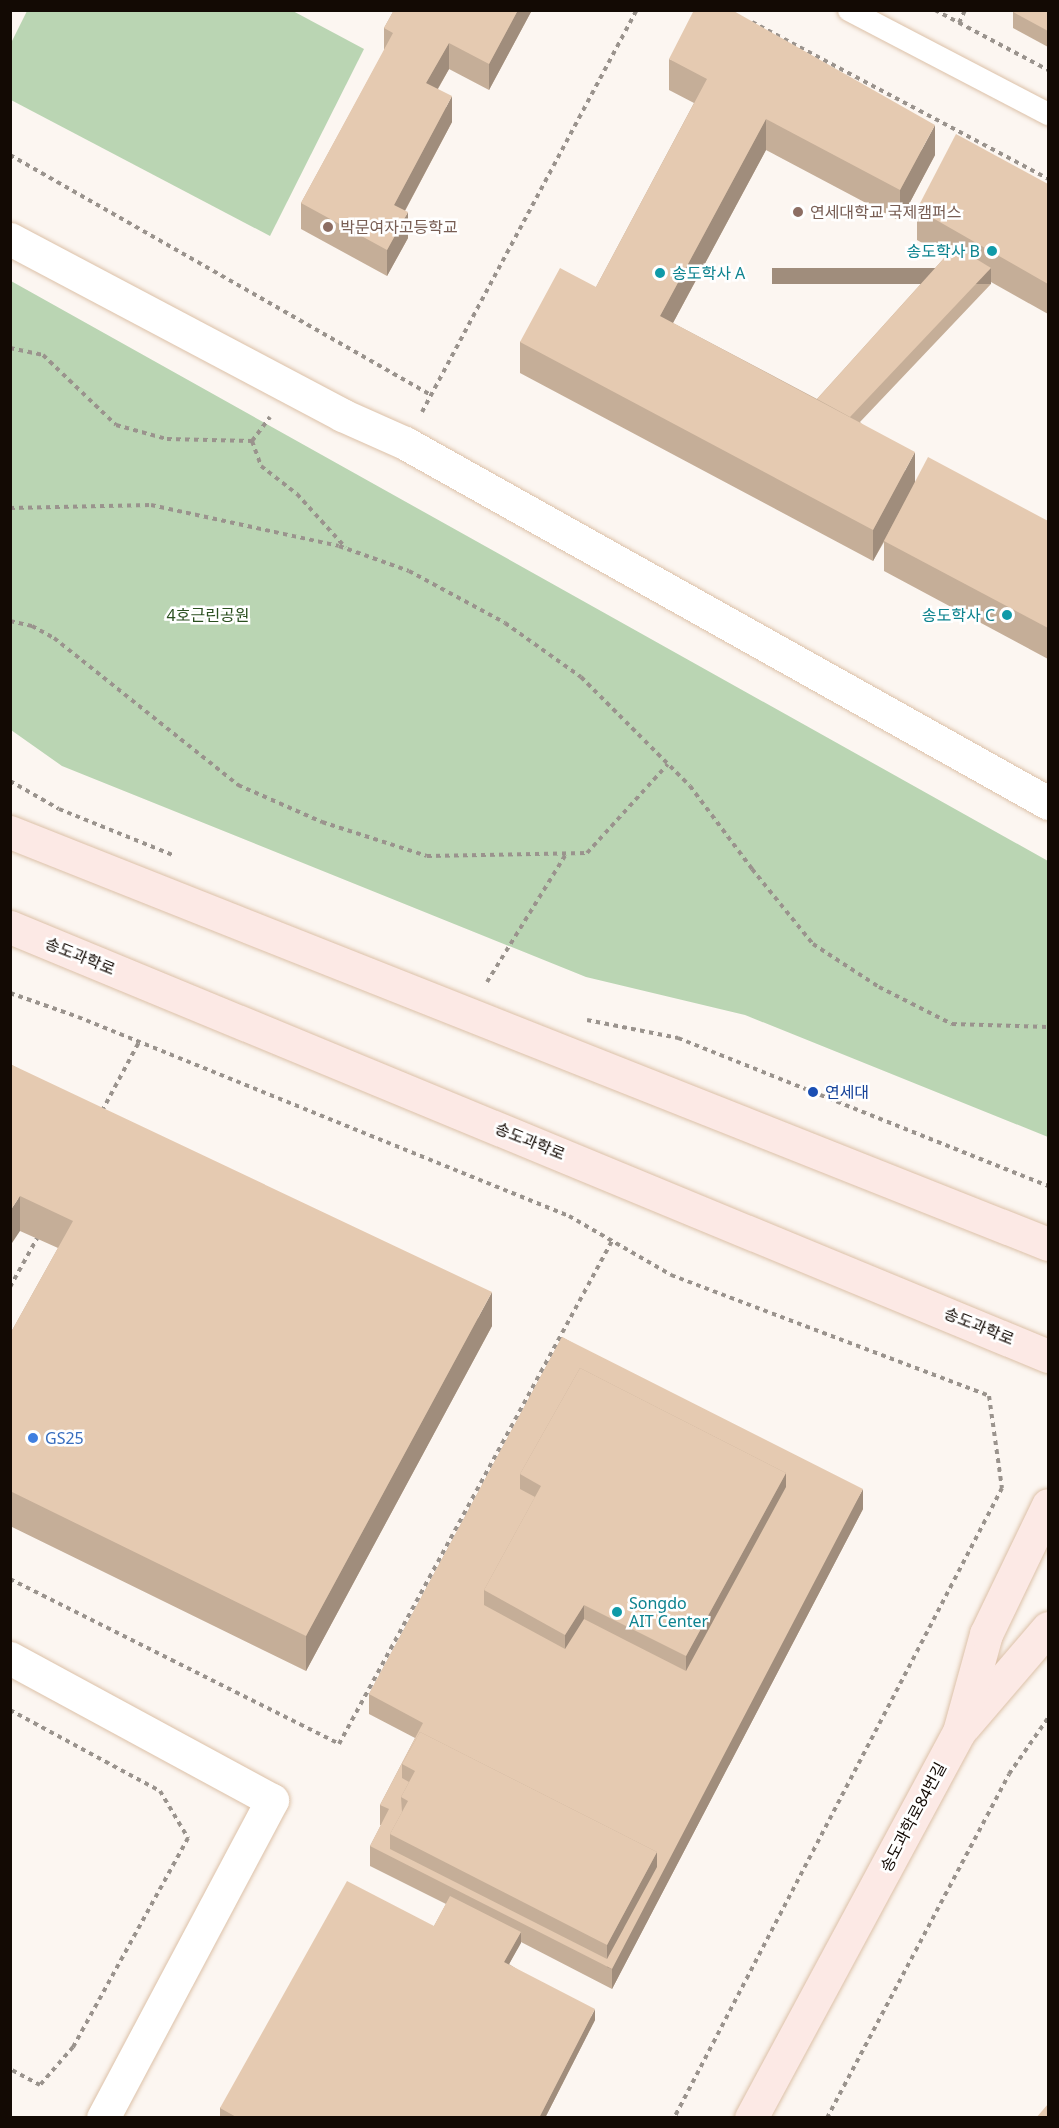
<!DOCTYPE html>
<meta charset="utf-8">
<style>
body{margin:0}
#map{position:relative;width:1059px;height:2128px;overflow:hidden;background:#fcf6f1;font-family:"Noto Sans","Noto Sans KR",sans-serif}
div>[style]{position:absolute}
.green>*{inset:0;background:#bad5b3}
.path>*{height:4px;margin-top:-2px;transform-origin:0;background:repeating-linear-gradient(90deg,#9a938d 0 4.5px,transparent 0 9px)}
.roads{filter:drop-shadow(0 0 2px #dcc1a8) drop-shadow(0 0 2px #dcc1a8)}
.lane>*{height:22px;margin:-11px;padding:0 11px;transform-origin:11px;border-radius:11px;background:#fff}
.street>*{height:33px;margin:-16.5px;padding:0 16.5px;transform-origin:16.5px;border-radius:16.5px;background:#fff}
.secondary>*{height:33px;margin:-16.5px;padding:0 16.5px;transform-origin:16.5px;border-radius:16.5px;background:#fce9e5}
.wall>*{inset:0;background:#c5ae98}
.shaded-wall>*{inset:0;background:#a08d7c;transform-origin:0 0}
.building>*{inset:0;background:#e5cab1}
.dots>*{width:16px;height:16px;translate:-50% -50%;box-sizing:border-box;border:3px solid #fff;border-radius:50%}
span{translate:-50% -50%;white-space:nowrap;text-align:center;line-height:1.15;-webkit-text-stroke:5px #fff;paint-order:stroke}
.education-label{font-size:16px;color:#785e54}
.left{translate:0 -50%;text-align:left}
.culture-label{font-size:16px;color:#0d838f}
.right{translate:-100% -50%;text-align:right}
.park-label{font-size:16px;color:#2a4f1f}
.street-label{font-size:16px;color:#130a04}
.transit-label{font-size:16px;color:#164399}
.shop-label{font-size:16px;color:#366cbe}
.frame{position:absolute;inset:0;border:12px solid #130a04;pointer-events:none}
</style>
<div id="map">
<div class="green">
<i style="clip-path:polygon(291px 10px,364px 49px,270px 236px,11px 100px,11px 43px,27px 11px)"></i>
<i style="clip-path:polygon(11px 281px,1048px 861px,1048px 1137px,745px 1015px,586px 977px,62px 766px,11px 730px)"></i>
</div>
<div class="path">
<i style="left:935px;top:10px;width:128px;rotate:28deg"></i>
<i style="left:752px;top:22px;width:335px;rotate:27.9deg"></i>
<i style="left:959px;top:23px;width:14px;rotate:-65deg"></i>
<i style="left:10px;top:155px;width:485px;rotate:29.7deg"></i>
<i style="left:10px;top:348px;width:34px;rotate:12deg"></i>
<i style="left:43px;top:355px;width:101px;rotate:43.8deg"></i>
<i style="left:116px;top:425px;width:53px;rotate:15.4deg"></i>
<i style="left:167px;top:439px;width:85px;rotate:1.3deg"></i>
<i style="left:422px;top:412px;width:456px;rotate:-61.9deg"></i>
<i style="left:252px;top:441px;width:27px;rotate:70deg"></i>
<i style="left:261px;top:466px;width:46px;rotate:37.9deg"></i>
<i style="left:297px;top:494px;width:72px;rotate:47.8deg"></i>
<i style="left:252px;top:441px;width:30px;rotate:-53deg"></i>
<i style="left:10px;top:508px;width:141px;rotate:-1.2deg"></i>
<i style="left:151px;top:505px;width:192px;rotate:12.3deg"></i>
<i style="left:339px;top:546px;width:74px;rotate:19.7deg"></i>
<i style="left:409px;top:571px;width:109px;rotate:28.4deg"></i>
<i style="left:505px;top:623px;width:93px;rotate:35.4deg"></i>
<i style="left:581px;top:677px;width:154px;rotate:45deg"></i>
<i style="left:690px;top:786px;width:104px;rotate:53.2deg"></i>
<i style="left:752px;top:869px;width:97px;rotate:50.9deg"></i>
<i style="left:813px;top:944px;width:79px;rotate:33.1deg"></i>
<i style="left:879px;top:987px;width:82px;rotate:26.9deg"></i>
<i style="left:952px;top:1024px;width:96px;rotate:1.8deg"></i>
<i style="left:10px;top:621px;width:23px;rotate:13deg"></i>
<i style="left:32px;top:626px;width:25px;rotate:29deg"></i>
<i style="left:54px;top:638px;width:236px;rotate:38.6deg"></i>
<i style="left:238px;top:785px;width:92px;rotate:23.8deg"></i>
<i style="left:322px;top:822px;width:110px;rotate:17.9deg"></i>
<i style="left:427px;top:856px;width:160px;rotate:-1.1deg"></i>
<i style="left:587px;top:853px;width:120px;rotate:-47.7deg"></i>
<i style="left:10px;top:781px;width:56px;rotate:29.7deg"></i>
<i style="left:59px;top:809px;width:123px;rotate:22deg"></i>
<i style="left:487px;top:982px;width:150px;rotate:-58.3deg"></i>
<i style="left:10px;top:993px;width:72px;rotate:19.4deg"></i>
<i style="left:78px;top:1017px;width:530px;rotate:22.06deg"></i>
<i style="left:569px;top:1216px;width:118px;rotate:30deg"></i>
<i style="left:671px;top:1275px;width:340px;rotate:20.8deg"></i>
<i style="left:989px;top:1396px;width:93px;rotate:82deg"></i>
<i style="left:1002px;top:1488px;width:710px;rotate:117.5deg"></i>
<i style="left:587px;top:1020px;width:93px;rotate:11.2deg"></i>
<i style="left:678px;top:1038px;width:399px;rotate:21.8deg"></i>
<i style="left:102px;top:1111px;width:78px;rotate:-61.8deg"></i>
<i style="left:10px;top:1287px;width:60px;rotate:-60.9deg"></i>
<i style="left:10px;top:1579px;width:368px;rotate:26.6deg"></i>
<i style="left:339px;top:1744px;width:572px;rotate:-61.51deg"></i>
<i style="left:10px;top:1710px;width:170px;rotate:28.4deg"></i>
<i style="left:160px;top:1791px;width:55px;rotate:59.2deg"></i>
<i style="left:188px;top:1838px;width:239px;rotate:118.8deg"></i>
<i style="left:73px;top:2047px;width:50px;rotate:131deg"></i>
<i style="left:40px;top:2085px;width:34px;rotate:-152deg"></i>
<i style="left:827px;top:2118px;width:389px;rotate:-62.1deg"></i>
<i style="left:1009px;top:1774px;width:68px;rotate:-55.1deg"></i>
</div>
<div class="roads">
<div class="lane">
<i style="left:849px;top:10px;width:225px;rotate:27.6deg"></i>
</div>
<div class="street">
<i style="left:10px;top:239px;width:376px;rotate:27.9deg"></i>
<i style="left:342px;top:415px;width:69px;rotate:24deg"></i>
<i style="left:405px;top:443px;width:737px;rotate:29.24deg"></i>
<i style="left:10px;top:1658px;width:298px;rotate:28.5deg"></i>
<i style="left:272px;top:1800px;width:360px;rotate:118deg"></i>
</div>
<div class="secondary">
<i style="left:10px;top:832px;width:1117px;rotate:21.65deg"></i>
<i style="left:10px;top:927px;width:1123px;rotate:22.46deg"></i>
<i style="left:964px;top:1726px;width:129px;rotate:-49.4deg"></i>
<i style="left:751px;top:2118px;width:438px;rotate:-61.7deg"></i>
<i style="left:959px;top:1732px;width:102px;rotate:-74.6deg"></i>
<i style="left:986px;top:1634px;width:143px;rotate:-64.3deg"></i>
</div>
</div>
<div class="wall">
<i style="clip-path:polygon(394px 10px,532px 10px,489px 90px,449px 69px,438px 89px,452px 122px,405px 211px,408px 238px,387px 276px,301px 229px,301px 203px,384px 51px,384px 28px)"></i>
<i style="clip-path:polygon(1048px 10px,1048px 47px,1013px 28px,1013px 12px)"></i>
<i style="clip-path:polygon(669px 59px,935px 155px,900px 221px,766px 150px,673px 323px,817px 399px,946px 256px,917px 240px,917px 209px,1048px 184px,1048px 314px,991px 282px,991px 284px,860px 422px,915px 482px,1048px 521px,1048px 659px,884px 571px,884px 542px,873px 561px,520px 373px,520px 342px,596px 287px,694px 103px,669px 90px)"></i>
<i style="clip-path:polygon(10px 1064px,492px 1326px,306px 1671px,10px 1526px,10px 1334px,58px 1248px,20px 1231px)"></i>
<i style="clip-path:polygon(562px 1337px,863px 1509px,612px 1989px,521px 1942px,509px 1964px,595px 2020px,545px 2118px,220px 2118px,220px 2108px,434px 1926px,446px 1904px,370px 1866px,370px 1846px,381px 1825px,380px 1825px,380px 1805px,415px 1738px,369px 1714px,369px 1694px)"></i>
</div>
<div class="shaded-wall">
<i style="clip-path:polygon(518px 10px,532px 10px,489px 90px,489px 64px)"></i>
<i style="clip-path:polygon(449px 43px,449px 69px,426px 109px,426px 83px)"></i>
<i style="clip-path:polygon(452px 96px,452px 122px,394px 231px,394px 205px)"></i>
<i style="clip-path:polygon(766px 119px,766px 150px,660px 347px,660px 316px)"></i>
<i style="clip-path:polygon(935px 125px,935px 155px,900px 221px,900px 190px)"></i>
<i style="clip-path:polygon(408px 212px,408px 238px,387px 276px,387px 250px)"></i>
<i style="left:991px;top:268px;width:16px;height:219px;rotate:90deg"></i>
<i style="clip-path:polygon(915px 452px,915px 483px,873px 561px,873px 530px)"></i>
<i style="clip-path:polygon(20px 1196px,20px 1231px,10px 1246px,10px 1211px)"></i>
<i style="clip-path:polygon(492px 1292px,492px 1326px,306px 1671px,306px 1636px)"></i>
<i style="clip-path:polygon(786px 1473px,786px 1507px,686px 1690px,686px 1656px)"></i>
<i style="clip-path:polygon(863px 1489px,863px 1509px,612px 1989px,612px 1969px,607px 1967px,607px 1945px,657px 1852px)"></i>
<i style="clip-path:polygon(584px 1605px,584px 1639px,565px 1669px,565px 1635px)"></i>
<i style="clip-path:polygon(521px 1932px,521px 1943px,504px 1973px,504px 1962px)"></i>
<i style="clip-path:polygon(595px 2009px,595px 2020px,545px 2118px,539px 2118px)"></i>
</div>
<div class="building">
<i style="clip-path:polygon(394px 10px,518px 10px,489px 64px,449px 43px,426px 83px,452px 96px,394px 205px,408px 212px,387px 250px,301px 203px,393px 33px,384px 28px)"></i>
<i style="clip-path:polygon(694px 10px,732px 10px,935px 125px,900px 190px,766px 119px,660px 316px,915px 452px,873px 530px,520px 342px,560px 268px,596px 287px,707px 79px,669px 59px)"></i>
<i style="clip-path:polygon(1014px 10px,1048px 10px,1048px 31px,1013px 12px)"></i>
<i style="clip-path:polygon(956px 134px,1048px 184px,1048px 284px,917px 209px)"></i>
<i style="clip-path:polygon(955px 246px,991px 268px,850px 417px,817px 399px)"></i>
<i style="clip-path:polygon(928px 457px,1048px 521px,1048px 628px,884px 541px)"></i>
<i style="clip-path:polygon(10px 1064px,492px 1292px,306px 1636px,10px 1491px,10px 1334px,73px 1221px,20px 1196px,10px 1211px)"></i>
<i style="clip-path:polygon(evenodd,562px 1337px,863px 1489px,612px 1969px,370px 1846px,389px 1809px,380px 1805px,423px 1723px,369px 1694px,562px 1337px,580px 1368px,786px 1473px,786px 1487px,686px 1671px,584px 1619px,565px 1649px,484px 1605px,484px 1590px,535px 1497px,520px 1489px,520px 1474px,580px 1368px,562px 1337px,420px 1732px,657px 1852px,657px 1867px,607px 1959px,390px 1849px,390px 1834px,402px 1812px,401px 1797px,409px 1782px,402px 1778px,402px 1764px,420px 1732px)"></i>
<i style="clip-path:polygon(580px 1368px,786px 1473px,686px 1656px,584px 1605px,565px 1635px,484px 1590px,541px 1486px,520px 1474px)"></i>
<i style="clip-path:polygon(420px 1732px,657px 1852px,607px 1945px,390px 1834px,408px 1801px,401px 1797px,415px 1771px,402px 1764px)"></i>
<i style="clip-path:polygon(347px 1881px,434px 1926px,450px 1896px,521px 1932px,504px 1962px,595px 2009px,539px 2118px,238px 2118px,220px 2108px)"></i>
<i style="clip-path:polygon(1048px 2104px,1048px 2118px,1036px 2118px)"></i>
</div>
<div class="dots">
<i style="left:798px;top:212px;background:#8d6e63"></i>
<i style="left:328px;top:227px;background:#8d6e63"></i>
<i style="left:992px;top:251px;background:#0f9aa8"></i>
<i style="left:660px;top:273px;background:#0f9aa8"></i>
<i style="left:1007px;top:615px;background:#0f9aa8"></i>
<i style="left:813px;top:1092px;background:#1a4fb4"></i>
<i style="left:33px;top:1438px;background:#3f7fe0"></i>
<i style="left:617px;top:1612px;background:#0f9aa8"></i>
</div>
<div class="education-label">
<span class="left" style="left:810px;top:212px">연세대학교 국제캠퍼스</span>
<span class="left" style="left:340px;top:227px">박문여자고등학교</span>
</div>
<div class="culture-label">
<span class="right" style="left:980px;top:251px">송도학사 B</span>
<span class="left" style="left:672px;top:273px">송도학사 A</span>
<span class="right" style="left:995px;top:615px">송도학사 C</span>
<span class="left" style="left:629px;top:1612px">Songdo<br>AIT Center</span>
</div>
<div class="park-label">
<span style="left:208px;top:615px">4호근린공원</span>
</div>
<div class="street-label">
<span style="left:80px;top:956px;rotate:22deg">송도과학로</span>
<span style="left:530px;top:1141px;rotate:22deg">송도과학로</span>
<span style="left:979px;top:1326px;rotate:22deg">송도과학로</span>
<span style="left:913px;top:1817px;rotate:-62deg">송도과학로84번길</span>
</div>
<div class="transit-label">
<span class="left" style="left:825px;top:1092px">연세대</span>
</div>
<div class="shop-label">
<span class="left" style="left:45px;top:1438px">GS25</span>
</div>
<div class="frame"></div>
</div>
